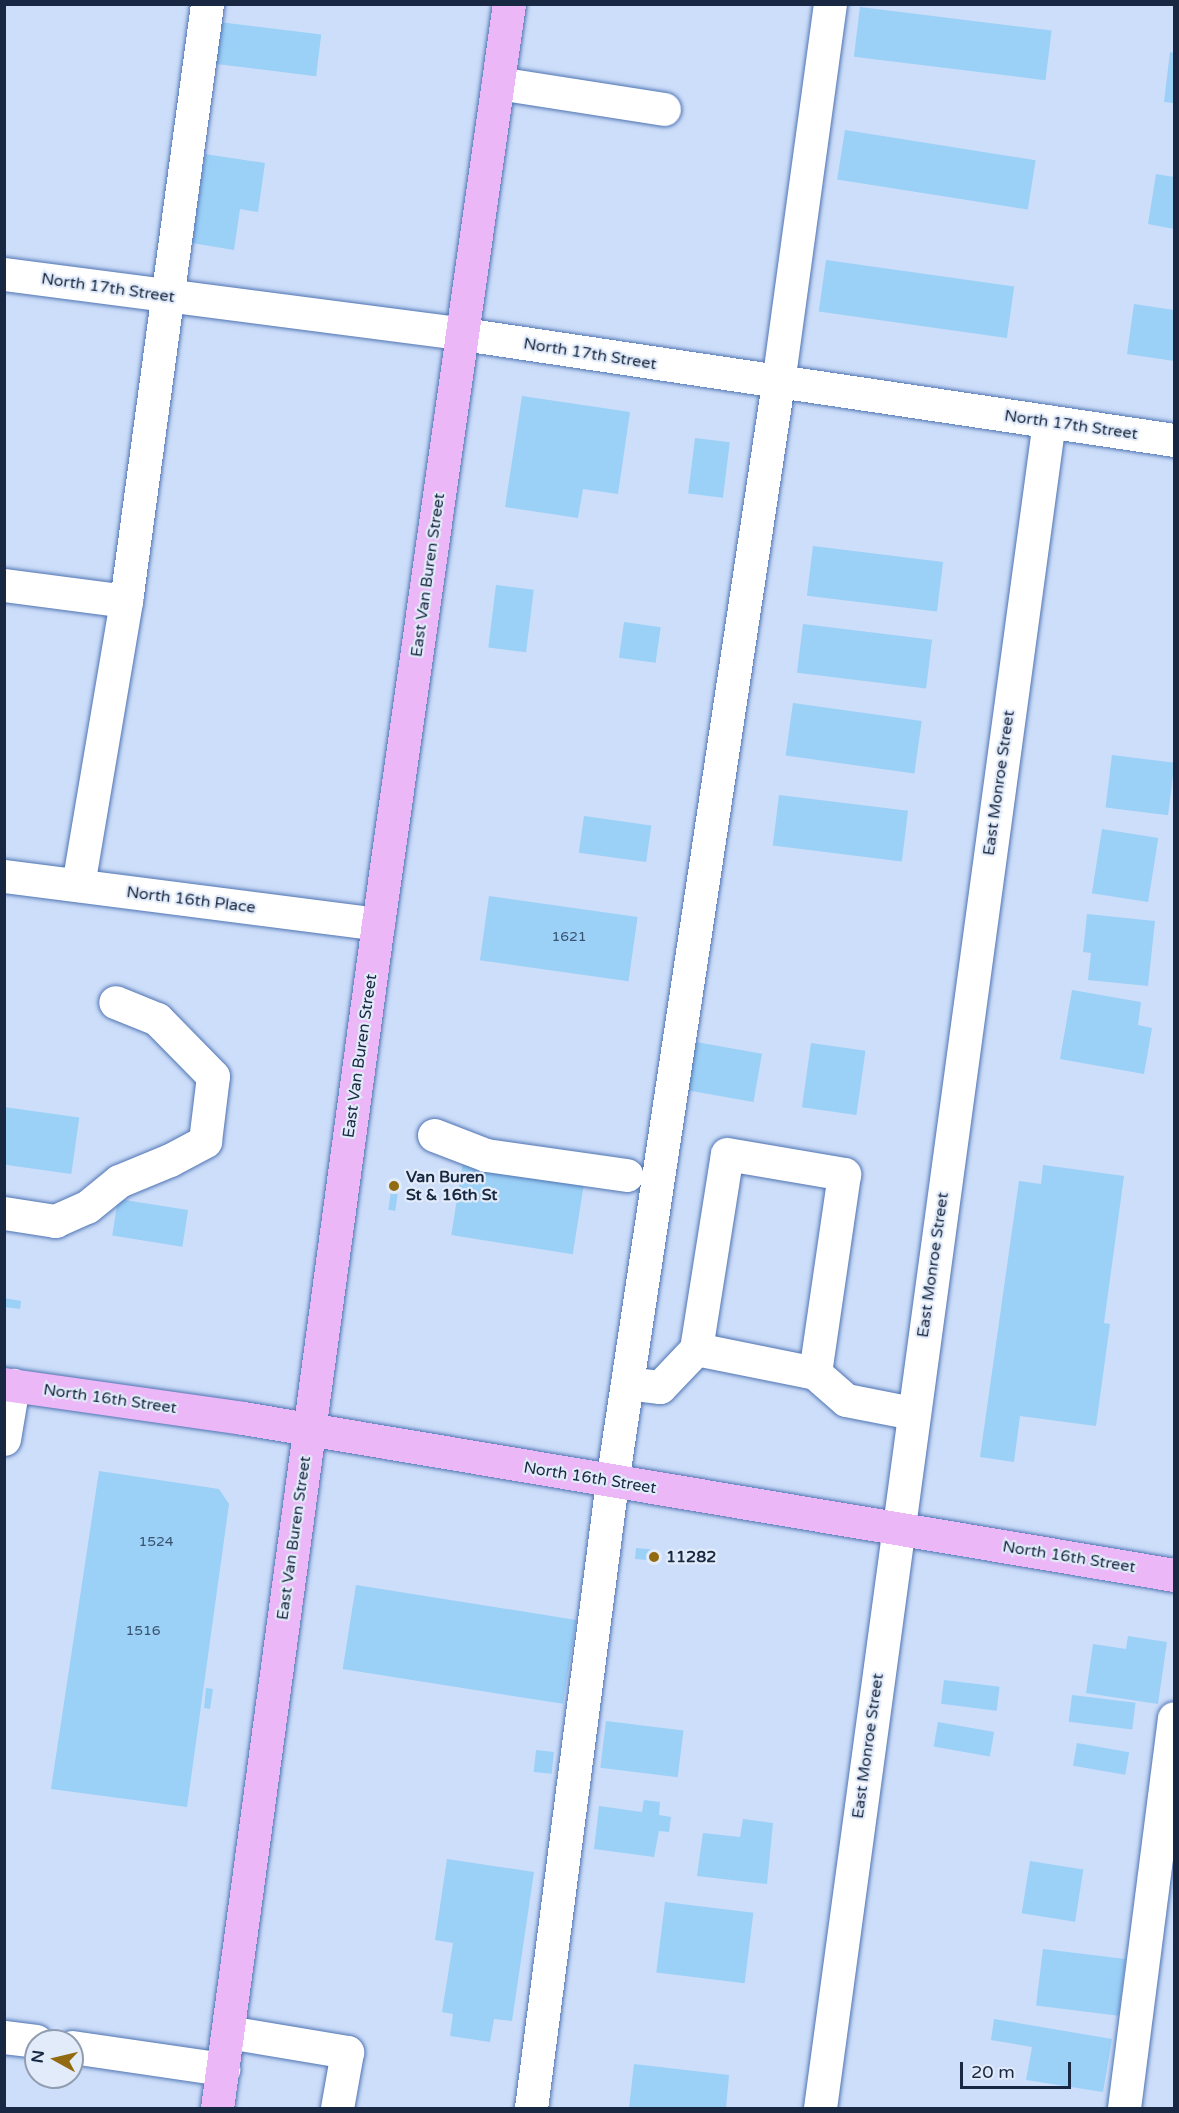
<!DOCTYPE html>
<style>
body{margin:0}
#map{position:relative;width:1179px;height:2113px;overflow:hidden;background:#cddefa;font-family:"Varela Round",sans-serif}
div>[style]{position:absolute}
.building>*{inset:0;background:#9bd0f7;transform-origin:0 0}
.roads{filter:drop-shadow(0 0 2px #4f74b2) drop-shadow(0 0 2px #4f74b2)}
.minor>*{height:33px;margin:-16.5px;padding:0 16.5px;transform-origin:16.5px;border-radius:16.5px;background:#fff}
.major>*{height:33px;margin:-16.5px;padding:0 16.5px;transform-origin:16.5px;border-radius:16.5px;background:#ecb7f7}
.dots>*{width:16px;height:16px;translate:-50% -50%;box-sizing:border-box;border:3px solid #e2ebf9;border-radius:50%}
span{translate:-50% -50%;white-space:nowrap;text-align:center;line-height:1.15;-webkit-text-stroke:4.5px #e2ebf9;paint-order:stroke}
.number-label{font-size:14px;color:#39526f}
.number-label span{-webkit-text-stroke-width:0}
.street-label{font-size:16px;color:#182842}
.poi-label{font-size:16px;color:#182842;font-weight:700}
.left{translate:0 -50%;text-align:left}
.frame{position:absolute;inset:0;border:6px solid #182842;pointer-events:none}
.north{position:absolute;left:24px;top:2029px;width:60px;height:60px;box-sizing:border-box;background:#e2ebf9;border:2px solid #919db0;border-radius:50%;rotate:278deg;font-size:16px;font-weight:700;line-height:24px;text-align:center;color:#182842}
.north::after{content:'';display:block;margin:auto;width:21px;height:27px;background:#926a12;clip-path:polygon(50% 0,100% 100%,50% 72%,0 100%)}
.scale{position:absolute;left:960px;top:2062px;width:111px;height:27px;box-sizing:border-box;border:3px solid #182842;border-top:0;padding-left:8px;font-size:18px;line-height:21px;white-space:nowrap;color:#182842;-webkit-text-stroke:4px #e2ebf9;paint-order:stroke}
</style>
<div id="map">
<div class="building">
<i style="left:860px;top:7px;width:193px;height:50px;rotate:7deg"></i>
<i style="left:219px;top:22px;width:103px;height:42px;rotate:7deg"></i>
<i style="clip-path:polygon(1170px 52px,1174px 53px,1174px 103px,1164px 102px)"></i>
<i style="left:845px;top:130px;width:193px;height:50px;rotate:9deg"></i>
<i style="clip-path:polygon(205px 154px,265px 163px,258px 212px,240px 209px,234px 250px,192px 243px)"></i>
<i style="clip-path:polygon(1156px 174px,1174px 177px,1174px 229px,1148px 224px)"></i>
<i style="left:826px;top:260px;width:190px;height:52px;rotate:8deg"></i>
<i style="clip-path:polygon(1134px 304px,1174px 310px,1174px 361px,1127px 354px)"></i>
<i style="clip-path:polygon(522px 396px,630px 412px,618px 494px,583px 489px,578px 518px,505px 507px)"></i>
<i style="left:695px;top:438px;width:35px;height:56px;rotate:7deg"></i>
<i style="left:813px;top:546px;width:131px;height:50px;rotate:7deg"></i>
<i style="left:496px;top:585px;width:38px;height:63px;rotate:7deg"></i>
<i style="left:624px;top:622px;width:37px;height:36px;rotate:8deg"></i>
<i style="left:803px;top:624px;width:130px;height:49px;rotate:7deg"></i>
<i style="left:793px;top:703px;width:130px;height:53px;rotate:8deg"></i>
<i style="left:1112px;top:755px;width:63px;height:53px;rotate:7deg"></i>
<i style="left:779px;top:795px;width:130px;height:51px;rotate:7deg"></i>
<i style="left:584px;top:816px;width:68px;height:37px;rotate:8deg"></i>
<i style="left:1102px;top:829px;width:57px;height:65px;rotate:9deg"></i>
<i style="left:489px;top:896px;width:150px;height:65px;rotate:8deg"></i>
<i style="clip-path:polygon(1087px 914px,1155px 921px,1148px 986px,1088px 980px,1091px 953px,1083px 952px)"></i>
<i style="clip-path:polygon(1072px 990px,1141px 1002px,1138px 1025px,1152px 1028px,1144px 1074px,1060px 1059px)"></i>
<i style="left:696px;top:1042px;width:67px;height:49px;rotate:10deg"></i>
<i style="left:811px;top:1043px;width:55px;height:65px;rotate:8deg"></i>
<i style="left:4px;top:1107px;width:76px;height:57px;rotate:8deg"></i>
<i style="left:463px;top:1161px;width:123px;height:75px;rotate:9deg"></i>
<i style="clip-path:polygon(1043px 1165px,1124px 1176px,1104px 1323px,1110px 1324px,1096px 1426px,1020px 1416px,1014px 1462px,980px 1457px,1019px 1181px,1041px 1184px)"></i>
<i style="left:391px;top:1191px;width:7px;height:19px;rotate:8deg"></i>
<i style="left:118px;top:1199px;width:71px;height:37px;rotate:9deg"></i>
<i style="clip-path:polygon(4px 1298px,21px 1301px,20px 1309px,4px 1307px)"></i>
<i style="clip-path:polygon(99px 1471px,219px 1489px,229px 1504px,187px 1807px,51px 1789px)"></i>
<i style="left:636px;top:1548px;width:21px;height:11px;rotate:5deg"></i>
<i style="left:356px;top:1585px;width:223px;height:85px;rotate:9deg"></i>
<i style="clip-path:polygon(1128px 1636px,1167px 1642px,1158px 1704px,1086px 1693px,1093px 1644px,1126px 1649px)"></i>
<i style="left:944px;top:1680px;width:56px;height:24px;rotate:7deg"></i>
<i style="clip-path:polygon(206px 1688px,213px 1689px,210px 1709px,204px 1708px)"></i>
<i style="left:1072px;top:1695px;width:64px;height:27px;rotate:7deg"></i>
<i style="left:606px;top:1721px;width:78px;height:47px;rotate:7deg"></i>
<i style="left:938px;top:1722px;width:57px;height:25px;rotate:10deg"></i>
<i style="left:1077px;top:1743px;width:53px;height:23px;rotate:10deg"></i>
<i style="left:536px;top:1750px;width:18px;height:22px;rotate:6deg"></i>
<i style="clip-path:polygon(644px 1800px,660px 1802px,659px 1815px,671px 1817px,669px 1832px,659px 1831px,654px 1857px,594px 1849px,599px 1806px,642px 1812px)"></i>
<i style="clip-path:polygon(743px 1819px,773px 1823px,767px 1884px,697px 1876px,703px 1833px,740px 1837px)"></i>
<i style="clip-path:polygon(447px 1859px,534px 1872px,512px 2021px,494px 2019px,490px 2042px,450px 2036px,453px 2014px,442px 2012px,453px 1943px,435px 1940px)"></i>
<i style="left:1030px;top:1861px;width:54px;height:53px;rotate:9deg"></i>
<i style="left:665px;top:1902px;width:89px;height:71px;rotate:7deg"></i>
<i style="left:1043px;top:1949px;width:83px;height:57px;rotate:7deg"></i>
<i style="clip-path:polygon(994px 2019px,1112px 2039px,1103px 2092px,1026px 2080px,1032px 2047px,991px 2040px)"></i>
<i style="clip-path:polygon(634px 2064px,729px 2075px,726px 2108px,629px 2108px)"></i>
</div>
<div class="roads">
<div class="minor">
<i style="left:498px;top:83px;width:168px;rotate:8.9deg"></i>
<i style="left:4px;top:274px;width:463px;rotate:7.4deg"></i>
<i style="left:463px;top:334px;width:719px;rotate:8.48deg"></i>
<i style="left:4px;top:585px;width:123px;rotate:7.5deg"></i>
<i style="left:4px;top:876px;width:377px;rotate:7.3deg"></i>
<i style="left:78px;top:885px;width:288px;rotate:-80.4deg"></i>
<i style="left:126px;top:601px;width:602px;rotate:-82.27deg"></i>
<i style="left:434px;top:1135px;width:56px;rotate:21deg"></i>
<i style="left:486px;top:1155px;width:142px;rotate:8.1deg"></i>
<i style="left:4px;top:1213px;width:52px;rotate:8.9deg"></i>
<i style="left:55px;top:1221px;width:35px;rotate:-24deg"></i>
<i style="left:87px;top:1207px;width:41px;rotate:-39.1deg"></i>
<i style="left:119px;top:1181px;width:55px;rotate:-22.4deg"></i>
<i style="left:170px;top:1160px;width:40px;rotate:-28deg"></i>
<i style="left:205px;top:1141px;width:65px;rotate:-83deg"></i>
<i style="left:213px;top:1076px;width:80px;rotate:-134.5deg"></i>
<i style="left:157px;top:1019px;width:45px;rotate:-158deg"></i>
<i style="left:696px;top:1349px;width:121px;rotate:11.4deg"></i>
<i style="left:815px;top:1373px;width:41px;rotate:41.1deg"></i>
<i style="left:846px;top:1400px;width:67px;rotate:11.1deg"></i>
<i style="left:627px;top:1383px;width:33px;rotate:7deg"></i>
<i style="left:660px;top:1387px;width:52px;rotate:-46.5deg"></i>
<i style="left:696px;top:1349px;width:197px;rotate:-81deg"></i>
<i style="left:727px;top:1154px;width:119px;rotate:9.7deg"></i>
<i style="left:844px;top:1174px;width:201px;rotate:98.3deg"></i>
<i style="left:4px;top:1439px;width:55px;rotate:-80.5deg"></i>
<i style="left:228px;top:2032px;width:121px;rotate:9.5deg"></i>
<i style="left:347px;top:2052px;width:57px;rotate:100.1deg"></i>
<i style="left:4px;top:2037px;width:32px;rotate:7deg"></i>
<i style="left:72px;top:2047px;width:153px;rotate:8.3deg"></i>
<i style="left:531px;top:2108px;width:631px;rotate:-82.63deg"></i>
<i style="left:612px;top:1482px;width:1111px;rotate:-81.41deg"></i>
<i style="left:778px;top:383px;width:383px;rotate:-82.2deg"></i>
<i style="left:820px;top:2108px;width:1702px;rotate:-82.27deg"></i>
<i style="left:1124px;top:2108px;width:393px;rotate:-82.7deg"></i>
</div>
<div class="major">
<i style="left:4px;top:1384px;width:241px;rotate:8.1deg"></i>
<i style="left:243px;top:1418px;width:944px;rotate:9.57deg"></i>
<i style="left:217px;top:2108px;width:1195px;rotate:-82.26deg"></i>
<i style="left:378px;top:924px;width:929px;rotate:-81.9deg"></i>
</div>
</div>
<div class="dots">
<i style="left:394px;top:1186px;background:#926a12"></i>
<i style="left:654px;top:1557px;background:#926a12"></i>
</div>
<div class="number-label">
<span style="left:569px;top:937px">1621</span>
<span style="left:156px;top:1542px">1524</span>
<span style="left:143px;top:1631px">1516</span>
</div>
<div class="street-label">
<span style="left:108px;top:288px;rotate:8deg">North 17th Street</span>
<span style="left:590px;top:354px;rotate:9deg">North 17th Street</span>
<span style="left:1071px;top:425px;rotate:8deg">North 17th Street</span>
<span style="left:428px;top:575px;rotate:-82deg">East Van Buren Street</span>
<span style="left:999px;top:783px;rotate:-82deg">East Monroe Street</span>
<span style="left:191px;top:900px;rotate:7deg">North 16th Place</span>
<span style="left:360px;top:1056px;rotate:-82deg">East Van Buren Street</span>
<span style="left:933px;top:1265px;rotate:-82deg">East Monroe Street</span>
<span style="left:110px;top:1399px;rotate:8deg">North 16th Street</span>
<span style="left:590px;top:1478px;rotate:9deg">North 16th Street</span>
<span style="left:294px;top:1538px;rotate:-82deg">East Van Buren Street</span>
<span style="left:1069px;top:1557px;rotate:9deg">North 16th Street</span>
<span style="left:868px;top:1746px;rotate:-82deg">East Monroe Street</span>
</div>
<div class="poi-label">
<span class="left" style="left:406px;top:1186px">Van Buren<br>St &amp; 16th St</span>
<span class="left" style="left:666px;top:1557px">11282</span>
</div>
<div class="frame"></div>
<div class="north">N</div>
<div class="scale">20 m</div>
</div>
